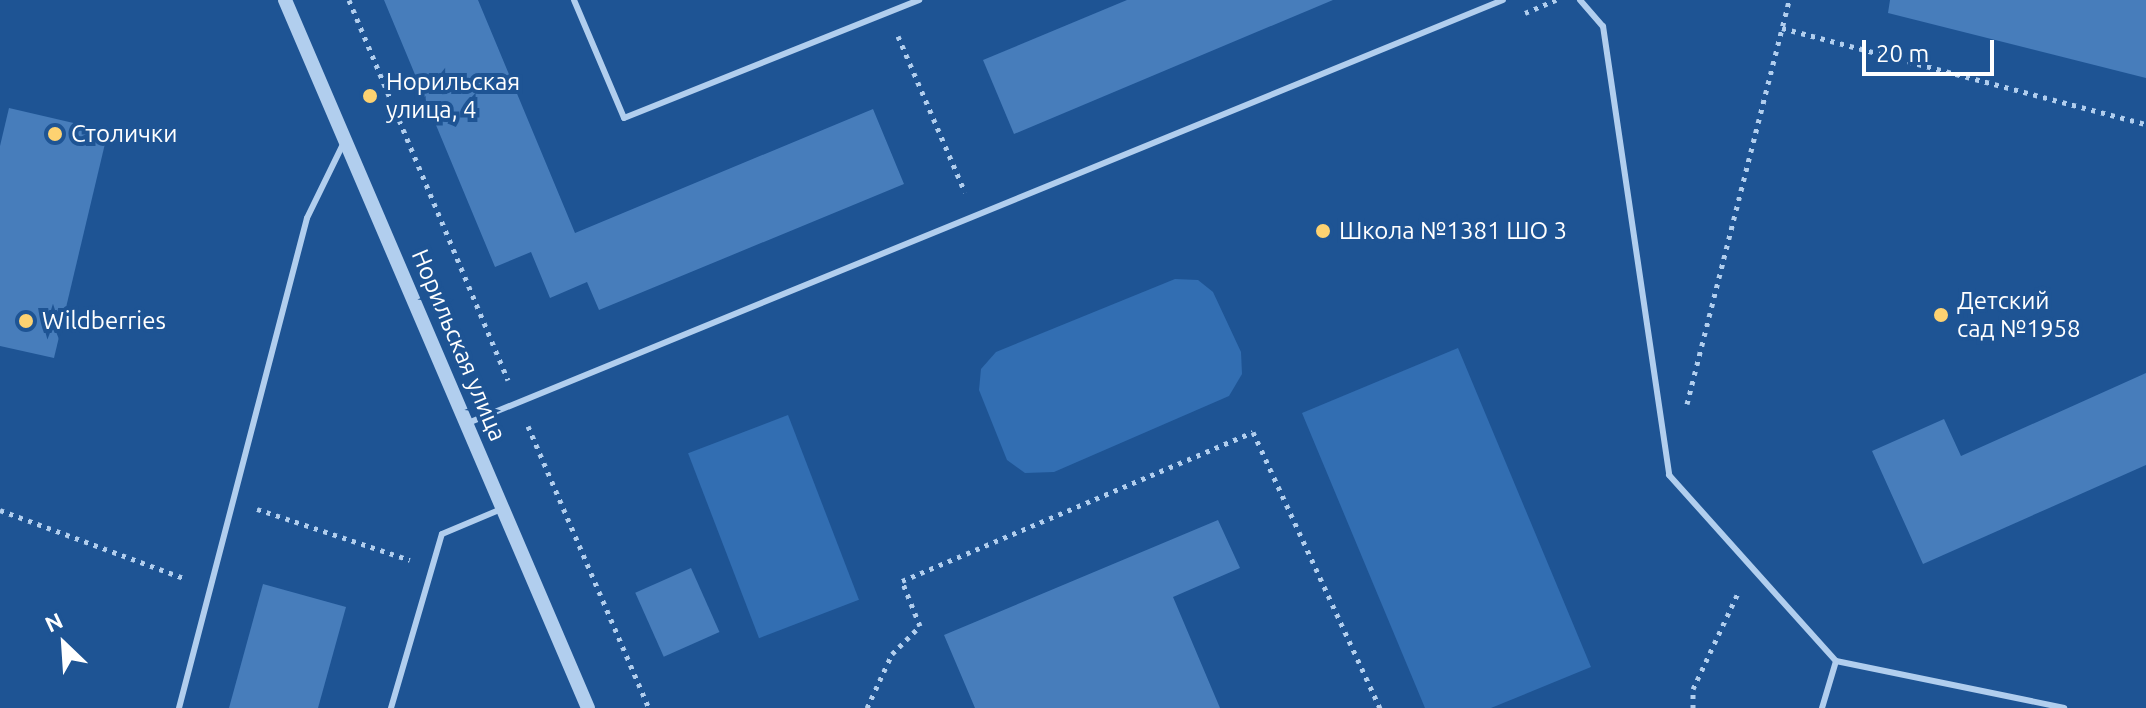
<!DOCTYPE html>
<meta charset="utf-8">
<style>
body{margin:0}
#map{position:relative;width:2146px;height:708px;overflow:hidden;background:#1e5494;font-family:Ubuntu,sans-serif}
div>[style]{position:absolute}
.green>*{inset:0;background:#326eb2;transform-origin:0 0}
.building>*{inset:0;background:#477dbb;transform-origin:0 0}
.path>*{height:5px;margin-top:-2.5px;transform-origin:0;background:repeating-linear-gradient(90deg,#b1ceee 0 4px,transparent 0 10px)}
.service>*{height:6px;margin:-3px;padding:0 3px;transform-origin:3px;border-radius:3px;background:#b1ceee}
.tertiary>*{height:14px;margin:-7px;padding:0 7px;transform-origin:7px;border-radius:7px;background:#b1ceee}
.dots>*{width:22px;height:22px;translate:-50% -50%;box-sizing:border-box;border:4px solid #1e5494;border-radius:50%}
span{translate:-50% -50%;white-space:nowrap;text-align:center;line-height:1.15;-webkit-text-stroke:8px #1e5494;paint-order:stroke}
.poi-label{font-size:24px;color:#fff}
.left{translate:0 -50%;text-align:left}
.street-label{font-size:24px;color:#fff}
.north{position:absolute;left:24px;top:604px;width:80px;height:80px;-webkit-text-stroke:6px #1e5494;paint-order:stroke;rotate:335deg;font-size:22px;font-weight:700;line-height:32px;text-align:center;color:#fff}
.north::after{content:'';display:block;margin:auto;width:28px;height:36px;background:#fff;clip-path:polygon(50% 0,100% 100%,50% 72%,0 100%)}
.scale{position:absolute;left:1862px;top:40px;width:132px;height:36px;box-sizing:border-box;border:4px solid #fff;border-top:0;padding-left:10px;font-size:24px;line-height:28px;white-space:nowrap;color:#fff;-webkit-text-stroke:6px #1e5494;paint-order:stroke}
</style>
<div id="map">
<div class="green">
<i style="clip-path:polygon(1175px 279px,1198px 280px,1213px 292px,1241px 352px,1242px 374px,1229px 396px,1054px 472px,1025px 473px,1007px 460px,979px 390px,981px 369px,996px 352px)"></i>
<i style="clip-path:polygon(1458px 348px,1591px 667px,1491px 708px,1425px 708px,1302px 413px)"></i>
<i style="left:788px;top:415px;width:198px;height:107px;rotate:69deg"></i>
</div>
<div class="building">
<i style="clip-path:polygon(384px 0,478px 0,575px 233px,873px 109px,904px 184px,599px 310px,587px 282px,550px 298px,531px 252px,495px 267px)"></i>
<i style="clip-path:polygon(1127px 0,1333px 0,1014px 134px,983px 60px)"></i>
<i style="clip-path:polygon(1890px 0,2146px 0,2146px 78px,1888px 13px)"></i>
<i style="clip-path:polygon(9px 108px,108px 131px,54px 358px,0 346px,0 146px)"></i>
<i style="clip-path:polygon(2146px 373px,2146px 465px,1923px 564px,1872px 451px,1944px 419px,1961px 456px)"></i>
<i style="clip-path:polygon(1218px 520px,1240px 568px,1173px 597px,1220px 708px,975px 708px,944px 635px)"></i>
<i style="left:691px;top:568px;width:70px;height:61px;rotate:66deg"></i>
<i style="clip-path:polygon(263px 584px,346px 607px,318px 708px,229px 708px)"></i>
</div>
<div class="path">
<i style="left:349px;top:0;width:412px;rotate:67.3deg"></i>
<i style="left:1525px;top:13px;width:34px;rotate:-23deg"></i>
<i style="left:1782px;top:28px;width:376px;rotate:14.8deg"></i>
<i style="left:898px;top:36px;width:170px;rotate:66.8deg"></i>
<i style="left:1687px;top:404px;width:417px;rotate:-75.8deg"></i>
<i style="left:528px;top:426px;width:307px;rotate:66.8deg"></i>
<i style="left:257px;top:509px;width:161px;rotate:18.4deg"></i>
<i style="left:0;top:510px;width:199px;rotate:20.3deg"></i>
<i style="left:867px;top:708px;width:60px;rotate:-65.2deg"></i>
<i style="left:892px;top:654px;width:40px;rotate:-45deg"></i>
<i style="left:920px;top:626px;width:48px;rotate:-111.8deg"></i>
<i style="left:902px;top:581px;width:381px;rotate:-23deg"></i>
<i style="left:1253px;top:432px;width:304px;rotate:65.3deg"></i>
<i style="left:1693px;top:708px;width:19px;rotate:-90deg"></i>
<i style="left:1693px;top:689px;width:108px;rotate:-64.9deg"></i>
</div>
<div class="service">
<i style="left:574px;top:0;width:128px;rotate:67deg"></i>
<i style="left:624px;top:118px;width:318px;rotate:-21.8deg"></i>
<i style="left:1580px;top:0;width:35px;rotate:49deg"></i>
<i style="left:1603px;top:26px;width:454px;rotate:81.6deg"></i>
<i style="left:1669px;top:475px;width:250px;rotate:48.1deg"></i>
<i style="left:1836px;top:661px;width:233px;rotate:11.6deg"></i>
<i style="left:468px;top:423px;width:1118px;rotate:-22.23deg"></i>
<i style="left:179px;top:708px;width:506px;rotate:-75.36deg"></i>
<i style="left:307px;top:218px;width:85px;rotate:-64deg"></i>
<i style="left:391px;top:708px;width:181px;rotate:-73.7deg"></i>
<i style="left:442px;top:534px;width:67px;rotate:-22.8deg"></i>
<i style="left:1822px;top:708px;width:49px;rotate:-73.4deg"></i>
</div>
<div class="tertiary">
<i style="left:285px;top:0;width:770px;rotate:66.83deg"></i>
</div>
<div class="dots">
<i style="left:370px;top:96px;background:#fdd271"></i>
<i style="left:55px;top:134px;background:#fdd271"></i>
<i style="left:1323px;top:231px;background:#fdd271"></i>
<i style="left:1941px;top:315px;background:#fdd271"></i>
<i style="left:26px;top:321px;background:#fdd271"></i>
</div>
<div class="poi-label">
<span class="left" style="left:386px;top:96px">Норильская<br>улица, 4</span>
<span class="left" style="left:71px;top:134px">Столички</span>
<span class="left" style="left:1339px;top:231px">Школа №1381 ШО 3</span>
<span class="left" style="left:1957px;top:315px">Детский<br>сад №1958</span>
<span class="left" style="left:42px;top:321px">Wildberries</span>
</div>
<div class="street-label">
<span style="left:459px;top:345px;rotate:67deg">Норильская улица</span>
</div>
<div class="north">N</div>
<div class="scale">20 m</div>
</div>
